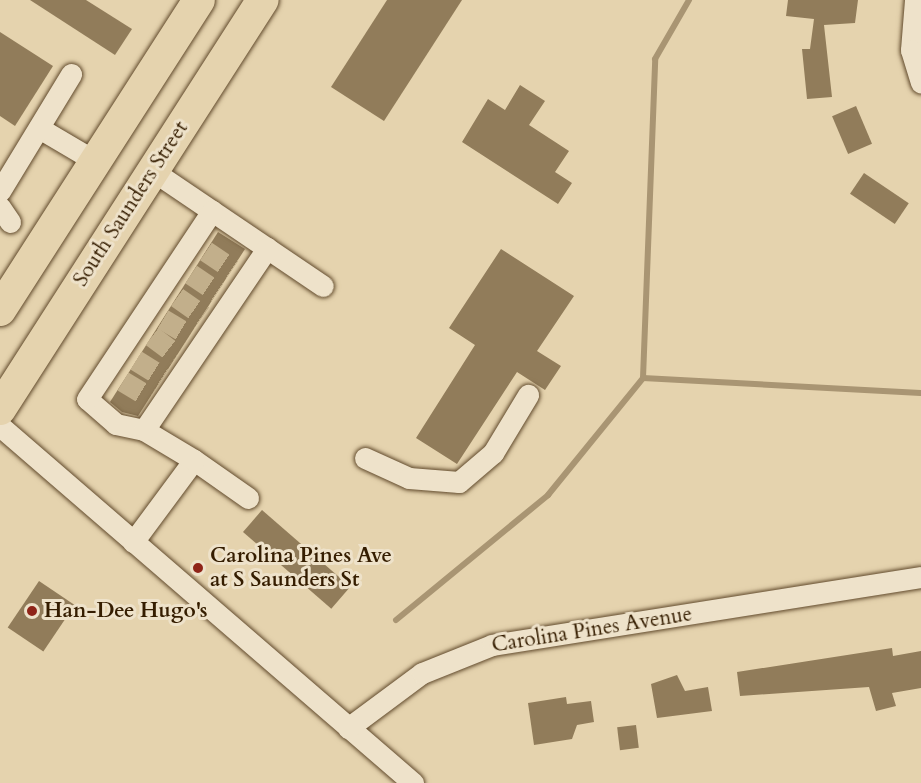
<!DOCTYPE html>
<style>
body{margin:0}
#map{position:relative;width:921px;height:783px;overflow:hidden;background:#e5d3ae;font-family:Cardo,serif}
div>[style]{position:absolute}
.stream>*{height:6px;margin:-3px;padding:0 3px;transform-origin:3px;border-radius:3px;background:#a99573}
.building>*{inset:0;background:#917c5a;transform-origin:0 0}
.minor-tunnel>*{height:21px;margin-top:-10.5px;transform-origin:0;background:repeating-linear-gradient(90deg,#c2af8b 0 21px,transparent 0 31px)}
.roads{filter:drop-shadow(0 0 2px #614a2c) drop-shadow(0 0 2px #614a2c)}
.minor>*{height:21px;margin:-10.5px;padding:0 10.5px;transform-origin:10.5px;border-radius:10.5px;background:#eee2ca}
.highway>*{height:32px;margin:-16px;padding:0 16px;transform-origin:16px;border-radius:16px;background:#e5d3ae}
.dots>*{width:16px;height:16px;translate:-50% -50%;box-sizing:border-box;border:3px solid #eee2ca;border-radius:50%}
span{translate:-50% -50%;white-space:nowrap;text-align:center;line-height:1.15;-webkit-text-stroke:6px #eee2ca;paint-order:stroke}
.street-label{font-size:21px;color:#351d00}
.poi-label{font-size:21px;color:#351d00;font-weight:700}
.left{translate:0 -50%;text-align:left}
</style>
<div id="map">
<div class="stream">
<i style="left:643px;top:378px;width:278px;rotate:3.1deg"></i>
<i style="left:396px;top:620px;width:197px;rotate:-39.4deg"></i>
<i style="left:548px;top:495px;width:151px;rotate:-50.9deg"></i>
<i style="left:643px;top:378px;width:319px;rotate:-87.8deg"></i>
<i style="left:655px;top:59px;width:68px;rotate:-60deg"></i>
</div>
<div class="building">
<i style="clip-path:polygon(30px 0,86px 0,132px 29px,115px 55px)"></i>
<i style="clip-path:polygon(387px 0,462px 0,384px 121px,331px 87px)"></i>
<i style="clip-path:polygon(788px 0,858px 0,855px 23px,824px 25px,832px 97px,807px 99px,802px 49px,810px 49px,814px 19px,786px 16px)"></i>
<i style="clip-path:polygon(0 32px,53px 66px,15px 126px,0 116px)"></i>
<i style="clip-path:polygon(520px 85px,545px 101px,529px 125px,569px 151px,555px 172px,572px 183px,558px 204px,462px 142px,488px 99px,505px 110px)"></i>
<i style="left:856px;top:106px;width:41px;height:26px;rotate:67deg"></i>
<i style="left:864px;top:173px;width:54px;height:25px;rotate:34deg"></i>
<i style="clip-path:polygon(218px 232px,245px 249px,138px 416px,122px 412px,110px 402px)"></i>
<i style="clip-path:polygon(501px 249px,574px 296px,537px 351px,561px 366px,545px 390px,517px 372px,457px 464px,416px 438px,475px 345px,449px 328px)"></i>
<i style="left:262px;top:510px;width:117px;height:29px;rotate:41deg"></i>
<i style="left:39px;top:581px;width:43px;height:56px;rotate:34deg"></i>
<i style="clip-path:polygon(892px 648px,893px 656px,921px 651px,921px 688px,892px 693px,896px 706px,876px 711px,869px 687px,740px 696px,737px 672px)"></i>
<i style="clip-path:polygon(677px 675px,685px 691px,708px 687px,712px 711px,657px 718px,651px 684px)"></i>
<i style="clip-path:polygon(566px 697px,567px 704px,591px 701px,594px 722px,577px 725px,572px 739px,534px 745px,528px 703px)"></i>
<i style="left:636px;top:725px;width:23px;height:19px;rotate:83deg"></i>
</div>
<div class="minor-tunnel">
<i style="left:206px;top:251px;width:32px;rotate:34deg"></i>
<i style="left:191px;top:274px;width:32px;rotate:34deg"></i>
<i style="left:177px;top:297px;width:32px;rotate:35deg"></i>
<i style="left:163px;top:319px;width:31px;rotate:31deg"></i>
<i style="left:152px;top:336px;width:31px;rotate:37deg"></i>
<i style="left:136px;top:360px;width:32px;rotate:32deg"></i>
<i style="left:123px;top:381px;width:31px;rotate:31deg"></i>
</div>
<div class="roads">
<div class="minor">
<i style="left:915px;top:0;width:50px;rotate:94.6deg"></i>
<i style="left:911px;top:50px;width:34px;rotate:73deg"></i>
<i style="left:39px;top:128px;width:65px;rotate:30.5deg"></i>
<i style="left:153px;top:171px;width:205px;rotate:34.1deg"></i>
<i style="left:0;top:191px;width:137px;rotate:-58.7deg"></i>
<i style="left:0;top:207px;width:18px;rotate:56deg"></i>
<i style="left:0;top:426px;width:546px;rotate:40.84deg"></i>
<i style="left:144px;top:430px;width:29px;rotate:-168deg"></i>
<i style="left:116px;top:424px;width:38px;rotate:-139deg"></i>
<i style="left:87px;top:399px;width:226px;rotate:-56.4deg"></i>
<i style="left:365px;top:458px;width:48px;rotate:24.4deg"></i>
<i style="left:409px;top:478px;width:50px;rotate:4.6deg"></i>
<i style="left:459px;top:482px;width:45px;rotate:-40.5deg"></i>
<i style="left:493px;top:453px;width:68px;rotate:-58.9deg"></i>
<i style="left:194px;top:460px;width:66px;rotate:35.1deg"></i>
<i style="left:133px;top:542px;width:102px;rotate:-53.4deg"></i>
<i style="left:194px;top:460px;width:58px;rotate:-149deg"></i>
<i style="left:144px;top:430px;width:220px;rotate:-55.9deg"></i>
<i style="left:348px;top:728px;width:92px;rotate:-36.6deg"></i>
<i style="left:422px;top:673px;width:75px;rotate:-21.8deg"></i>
<i style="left:492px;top:645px;width:434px;rotate:-9deg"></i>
</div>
<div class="highway">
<i style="left:0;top:310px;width:368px;rotate:-57.3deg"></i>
<i style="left:0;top:409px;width:486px;rotate:-57.3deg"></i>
</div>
</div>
<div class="dots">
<i style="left:198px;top:568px;background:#8f2418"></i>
<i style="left:32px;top:611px;background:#8f2418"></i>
</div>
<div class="street-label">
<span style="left:131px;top:204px;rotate:-57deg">South Saunders Street</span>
<span style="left:592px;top:630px;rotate:-9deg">Carolina Pines Avenue</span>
</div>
<div class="poi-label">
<span class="left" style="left:210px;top:568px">Carolina Pines Ave<br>at S Saunders St</span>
<span class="left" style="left:44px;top:611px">Han-Dee Hugo's</span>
</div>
</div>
